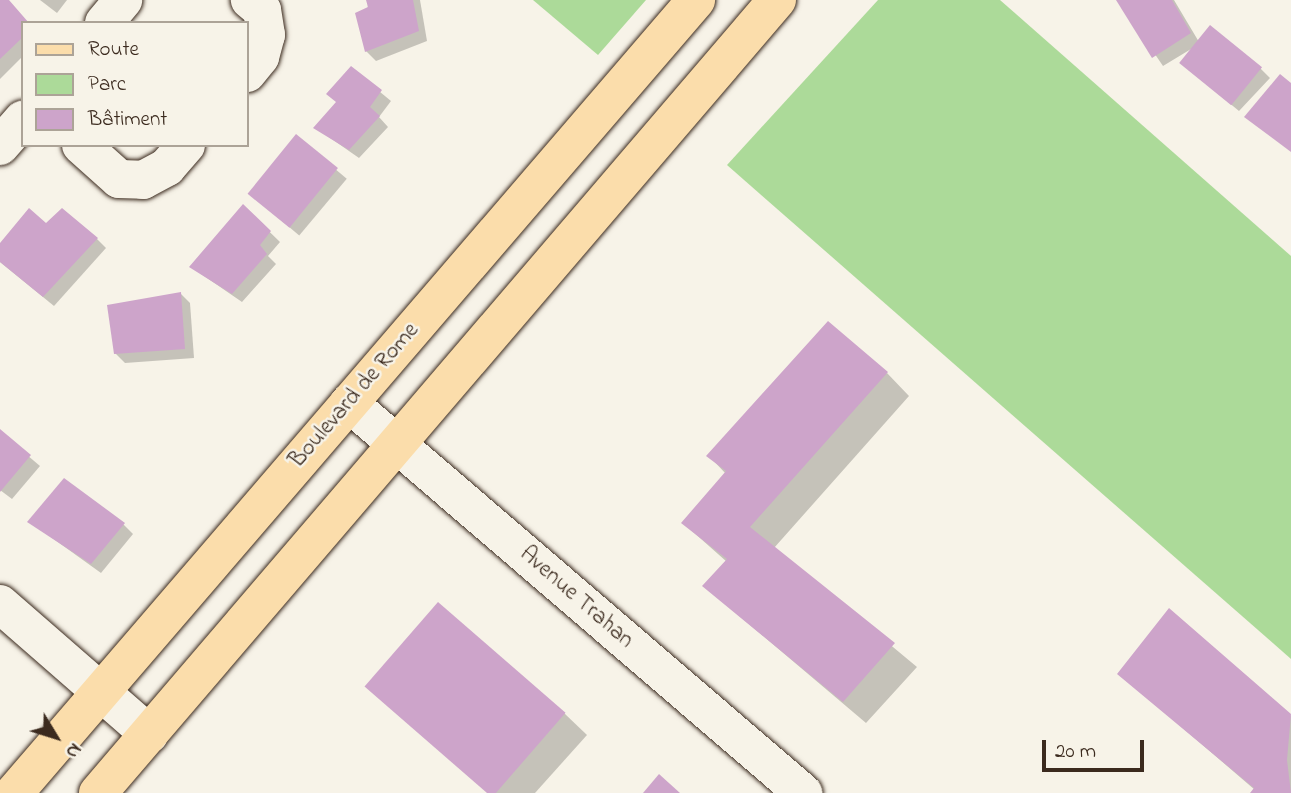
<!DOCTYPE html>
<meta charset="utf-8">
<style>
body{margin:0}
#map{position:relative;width:1291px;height:793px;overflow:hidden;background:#f7f3e8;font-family:"Indie Flower",sans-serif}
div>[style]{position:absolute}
.green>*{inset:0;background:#acda99}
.shadow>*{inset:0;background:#0003;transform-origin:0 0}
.building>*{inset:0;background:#cda4ca;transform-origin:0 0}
.roads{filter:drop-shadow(0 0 2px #3b2a1e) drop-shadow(0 0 2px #3b2a1e)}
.minor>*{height:38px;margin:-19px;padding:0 19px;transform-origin:19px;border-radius:19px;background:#f7f3e8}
.major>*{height:38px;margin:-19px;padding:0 19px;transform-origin:19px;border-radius:19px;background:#fbddab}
span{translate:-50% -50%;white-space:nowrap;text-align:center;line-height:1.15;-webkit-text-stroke:5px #f7f3e8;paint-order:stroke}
.street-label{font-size:23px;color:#3b2a1e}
.legend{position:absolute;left:21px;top:21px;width:228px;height:126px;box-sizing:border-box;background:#f7f3e8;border:2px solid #aca397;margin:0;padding:9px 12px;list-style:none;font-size:21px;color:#3b2a1e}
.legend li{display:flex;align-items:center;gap:14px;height:35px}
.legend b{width:35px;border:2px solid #aca397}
.north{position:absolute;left:21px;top:702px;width:70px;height:70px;-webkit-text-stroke:5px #f7f3e8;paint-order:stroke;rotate:128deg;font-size:19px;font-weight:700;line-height:28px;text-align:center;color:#3b2a1e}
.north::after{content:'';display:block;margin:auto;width:24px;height:32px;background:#3b2a1e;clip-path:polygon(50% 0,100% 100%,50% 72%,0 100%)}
.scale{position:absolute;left:1042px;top:740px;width:102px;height:32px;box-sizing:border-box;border:4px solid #3b2a1e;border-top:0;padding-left:9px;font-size:21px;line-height:24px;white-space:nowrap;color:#3b2a1e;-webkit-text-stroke:5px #f7f3e8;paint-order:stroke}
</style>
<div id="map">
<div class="green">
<i style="clip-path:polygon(533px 0,646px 0,598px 55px)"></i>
<i style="clip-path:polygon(878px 0,1000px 0,1291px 256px,1291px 659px,727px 165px)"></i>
</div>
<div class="shadow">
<i style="clip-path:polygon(0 0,8px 0,23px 23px,23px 56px,0 79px)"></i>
<i style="clip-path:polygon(40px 0,67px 0,57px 13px)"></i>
<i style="clip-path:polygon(368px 0,420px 0,427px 41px,376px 61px,366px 51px)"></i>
<i style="clip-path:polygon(1118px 0,1174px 0,1199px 42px,1260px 68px,1270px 78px,1239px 111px,1182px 64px,1196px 46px,1163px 66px)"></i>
<i style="clip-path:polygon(351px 68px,391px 101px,379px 117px,388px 127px,359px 158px,316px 128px,337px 103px)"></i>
<i style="left:297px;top:137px;width:65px;height:74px;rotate:40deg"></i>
<i style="clip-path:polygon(243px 206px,280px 242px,268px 256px,276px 264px,242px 302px,191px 267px)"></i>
<i style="clip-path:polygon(46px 225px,97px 239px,106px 248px,54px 306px,0 262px,0 245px)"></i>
<i style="clip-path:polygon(181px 294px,190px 303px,194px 358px,125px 363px,115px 353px)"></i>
<i style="clip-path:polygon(887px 373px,909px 396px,774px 548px,917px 667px,866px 723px,704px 586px,727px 562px,683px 523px,726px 474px,709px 456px)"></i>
<i style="clip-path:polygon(0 432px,40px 466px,12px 499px,0 490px)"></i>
<i style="clip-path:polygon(30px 522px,123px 524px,133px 534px,101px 573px)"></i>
<i style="clip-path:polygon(1170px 610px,1291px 716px,1291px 793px,1252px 793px,1255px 790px,1120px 674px)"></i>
<i style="clip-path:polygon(366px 685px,564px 713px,587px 735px,535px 793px,496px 793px)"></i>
</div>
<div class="building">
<i style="clip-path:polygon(0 0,9px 0,29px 23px,23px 23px,23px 37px,0 59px)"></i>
<i style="clip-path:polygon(366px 0,413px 0,419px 31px,365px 52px,355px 13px,368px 7px)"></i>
<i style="clip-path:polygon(1116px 0,1172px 0,1191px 33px,1152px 58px)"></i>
<i style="left:1210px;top:25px;width:67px;height:49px;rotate:39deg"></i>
<i style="clip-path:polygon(351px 66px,382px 90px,370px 107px,380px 116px,349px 150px,313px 128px,336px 102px,326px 94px)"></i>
<i style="clip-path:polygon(1280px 74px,1291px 83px,1291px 152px,1244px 117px)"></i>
<i style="left:296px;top:134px;width:54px;height:77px;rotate:39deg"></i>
<i style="clip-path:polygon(243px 204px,271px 231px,260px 245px,267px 254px,232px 294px,189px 267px)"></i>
<i style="clip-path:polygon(29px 208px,46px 223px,62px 208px,98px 238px,43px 297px,0 262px,0 243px)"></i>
<i style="clip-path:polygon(181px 292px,185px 349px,114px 354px,107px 305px)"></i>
<i style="clip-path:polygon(828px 321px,888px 372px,750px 527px,895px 643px,843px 702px,702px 586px,727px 559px,681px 523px,726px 471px,706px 456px)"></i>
<i style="clip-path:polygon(0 429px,31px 455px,0 492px)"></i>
<i style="clip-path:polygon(64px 478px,125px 523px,91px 564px,27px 522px)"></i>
<i style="left:438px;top:602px;width:169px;height:112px;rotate:41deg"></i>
<i style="clip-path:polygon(1169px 608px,1291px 714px,1287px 760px,1291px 793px,1250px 793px,1254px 788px,1117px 674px)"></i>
<i style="clip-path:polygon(659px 774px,680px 793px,643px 793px)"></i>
</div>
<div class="roads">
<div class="minor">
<i style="left:104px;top:23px;width:30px;rotate:-50deg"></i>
<i style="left:247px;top:73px;width:21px;rotate:-51deg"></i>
<i style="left:260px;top:57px;width:23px;rotate:-75deg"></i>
<i style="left:266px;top:35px;width:25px;rotate:-99deg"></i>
<i style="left:262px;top:10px;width:16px;rotate:-140deg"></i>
<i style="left:81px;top:145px;width:51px;rotate:41.8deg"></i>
<i style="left:119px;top:179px;width:24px;rotate:2deg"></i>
<i style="left:143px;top:180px;width:27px;rotate:-28deg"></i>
<i style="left:167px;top:167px;width:29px;rotate:-49deg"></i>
<i style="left:0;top:146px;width:35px;rotate:-49deg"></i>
<i style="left:349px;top:403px;width:599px;rotate:40.66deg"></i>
<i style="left:0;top:604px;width:198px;rotate:41.1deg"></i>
</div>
<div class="major">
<i style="left:14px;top:793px;width:1046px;rotate:-49.3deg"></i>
<i style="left:98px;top:793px;width:1044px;rotate:-49.43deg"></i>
</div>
</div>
<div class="street-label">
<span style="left:355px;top:396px;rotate:-49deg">Boulevard de Rome</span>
<span style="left:576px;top:598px;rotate:41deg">Avenue Trahan</span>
</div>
<ul class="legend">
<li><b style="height:9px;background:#fbddab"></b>Route</li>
<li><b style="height:19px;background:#acda99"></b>Parc</li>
<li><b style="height:19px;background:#cda4ca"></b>Bâtiment</li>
</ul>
<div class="north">N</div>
<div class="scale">20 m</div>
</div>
